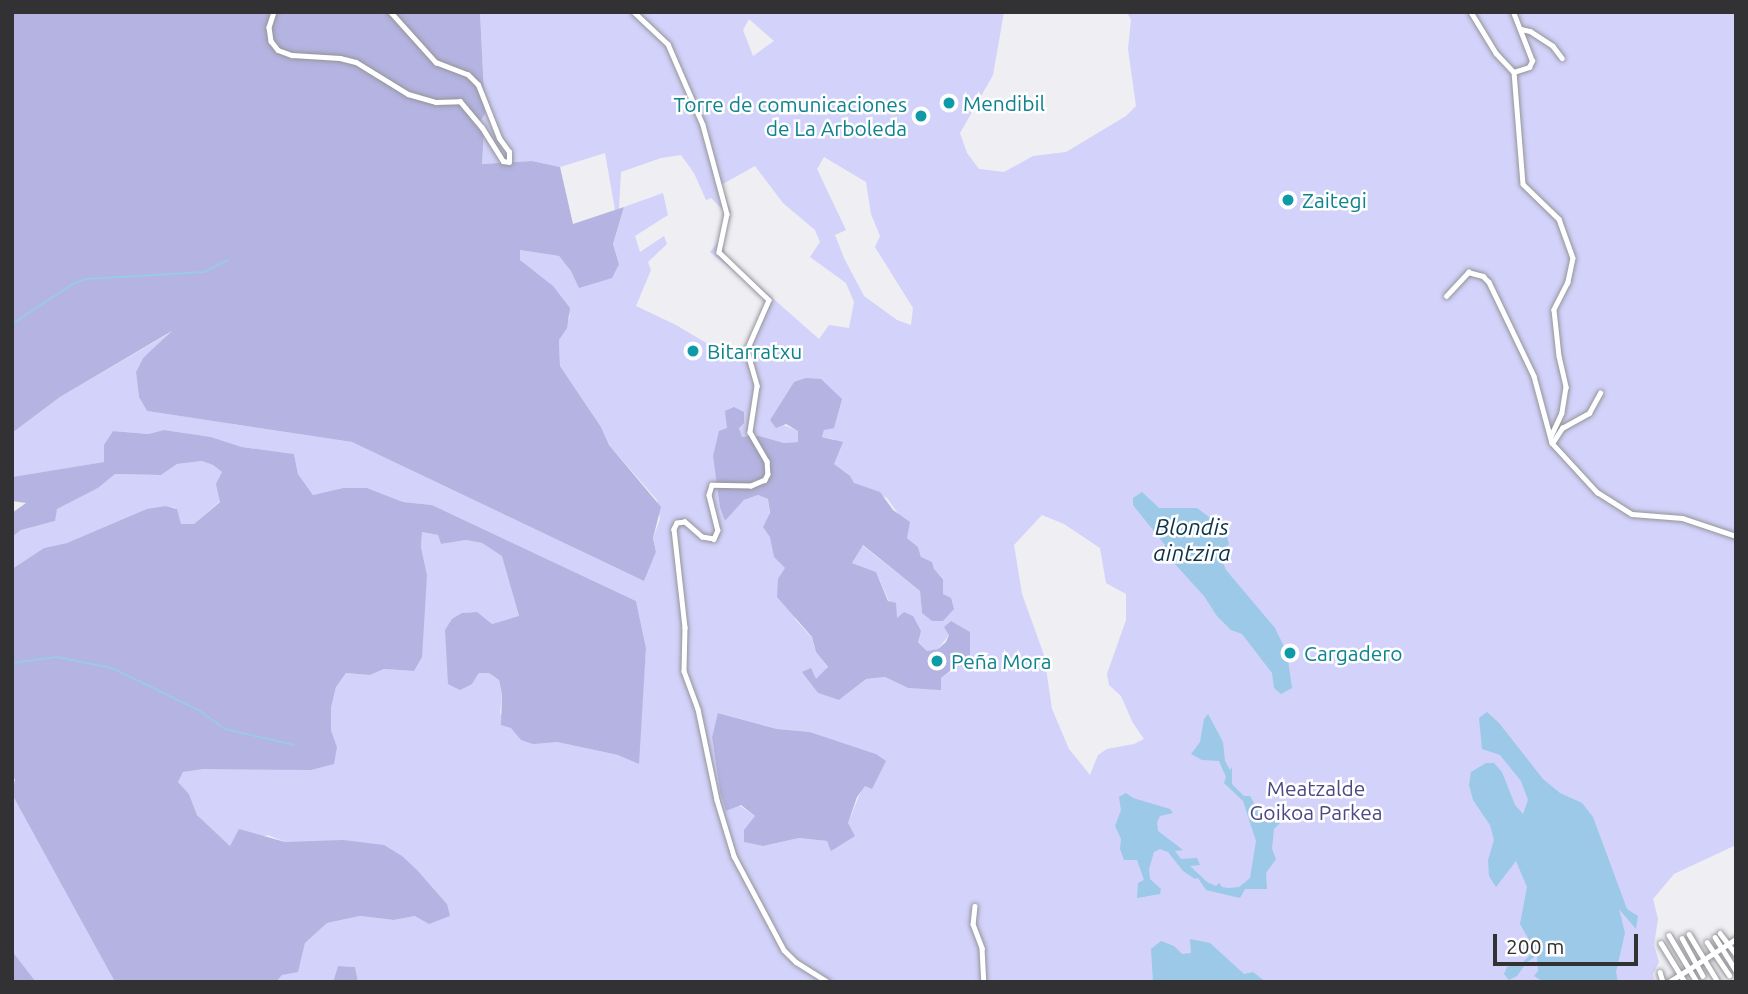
<!DOCTYPE html>
<meta charset="utf-8">
<style>
body{margin:0}
#map{position:relative;width:1748px;height:994px;overflow:hidden;background:#eeeef3;font-family:Ubuntu,sans-serif}
div>[style]{position:absolute}
.green>*{inset:0;background:#d2d2fa}
.forest>*{inset:0;background:#b4b3e1}
.water>*{inset:0;background:#9bc9e7}
.stream>*{height:2px;margin:-1px;padding:0 1px;transform-origin:1px;border-radius:1px;background:#9bc9e7}
.roads{filter:drop-shadow(0 0 2px #949499) drop-shadow(0 0 2px #949499)}
.street>*{height:4.5px;margin:-2.25px;padding:0 2.25px;transform-origin:2.25px;border-radius:2.25px;background:#fff}
.dots>*{width:19px;height:19px;translate:-50% -50%;box-sizing:border-box;border:4px solid #fff;border-radius:50%}
span{translate:-50% -50%;white-space:nowrap;text-align:center;line-height:1.15;-webkit-text-stroke:5px #fff;paint-order:stroke}
.culture-label{font-size:21px;color:#0d838f}
.left{translate:0 -50%;text-align:left}
.right{translate:-100% -50%;text-align:right}
.park-label{font-size:21px;color:#4c4882}
.water-label{font-size:23px;color:#0c3348;font-style:italic}
.frame{position:absolute;inset:0;border:14px solid #323234;pointer-events:none}
.scale{position:absolute;left:1493px;top:934px;width:145px;height:32px;box-sizing:border-box;border:4px solid #323234;border-top:0;padding-left:9px;font-size:21px;line-height:24px;white-space:nowrap;color:#323234;-webkit-text-stroke:5px #fff;paint-order:stroke}
</style>
<div id="map">
<div class="green">
<i style="clip-path:polygon(evenodd,480px 12px,1004px 12px,993px 75px,960px 133px,967px 153px,979px 169px,1004px 172px,1033px 156px,1066px 152px,1126px 116px,1136px 106px,1128px 49px,1131px 20px,1127px 12px,1736px 12px,1736px 845px,1674px 874px,1653px 899px,1658px 919px,1654px 945px,1659px 962px,1653px 974px,1655px 982px,358px 982px,355px 967px,338px 966px,333px 982px,276px 982px,282px 975px,298px 971px,305px 943px,327px 923px,360px 916px,394px 920px,415px 916px,447px 904px,418px 871px,311px 842px,285px 842px,268px 835px,231px 847px,197px 815px,189px 794px,178px 782px,183px 772px,337px 747px,331px 730px,331px 708px,336px 687px,346px 673px,370px 675px,384px 669px,414px 671px,427px 575px,421px 547px,422px 532px,438px 535px,441px 544px,466px 540px,482px 543px,503px 556px,519px 617px,492px 624px,476px 612px,463px 613px,472px 684px,479px 673px,489px 673px,499px 680px,502px 694px,500px 713px,521px 740px,557px 742px,618px 755px,641px 721px,646px 648px,636px 601px,432px 505px,403px 502px,367px 488px,343px 488px,313px 495px,298px 474px,294px 454px,242px 447px,211px 437px,164px 430px,148px 434px,113px 431px,105px 462px,12px 477px,12px 433px,60px 397px,175px 330px,143px 358px,136px 372px,139px 397px,147px 411px,352px 442px,644px 581px,656px 552px,653px 538px,660px 519px,657px 500px,609px 445px,601px 427px,560px 366px,559px 340px,570px 316px,520px 260px,520px 250px,559px 256px,571px 271px,619px 264px,613px 244px,624px 207px,663px 193px,668px 215px,635px 236px,640px 252px,664px 236px,667px 244px,648px 262px,651px 270px,636px 306px,676px 325px,735px 360px,743px 352px,767px 301px,763px 294px,710px 252px,718px 242px,725px 222px,724px 211px,711px 198px,706px 200px,694px 173px,681px 155px,661px 158px,621px 172px,619px 209px,615px 210px,605px 153px,560px 167px,532px 161px,482px 164px,484px 130px,478px 124px,485px 114px,480px 12px,749px 19px,774px 41px,753px 56px,743px 30px,749px 19px,480px 12px,824px 157px,866px 182px,871px 214px,880px 236px,875px 247px,913px 308px,911px 325px,897px 320px,864px 296px,844px 258px,835px 235px,846px 230px,817px 169px,824px 157px,480px 12px,755px 166px,783px 203px,815px 230px,820px 242px,810px 257px,846px 283px,854px 302px,849px 328px,829px 325px,819px 339px,725px 256px,723px 242px,731px 211px,721px 185px,755px 166px,480px 12px,794px 382px,824px 430px,822px 437px,833px 439px,834px 464px,853px 483px,887px 498px,902px 519px,907px 538px,918px 547px,921px 557px,943px 578px,943px 594px,922px 613px,920px 591px,862px 545px,852px 563px,876px 572px,897px 619px,927px 651px,938px 649px,949px 635px,952px 671px,941px 678px,941px 689px,908px 688px,885px 677px,866px 679px,839px 700px,818px 693px,803px 672px,816px 680px,828px 668px,816px 652px,812px 638px,795px 619px,785px 568px,774px 557px,768px 499px,758px 495px,744px 500px,725px 521px,713px 456px,718px 443px,727px 428px,739px 427px,741px 438px,759px 436px,784px 443px,798px 442px,799px 431px,770px 420px,794px 382px,480px 12px,1042px 515px,1064px 524px,1100px 548px,1106px 583px,1126px 594px,1126px 620px,1107px 674px,1109px 685px,1121px 696px,1133px 723px,1144px 739px,1134px 744px,1107px 749px,1098px 755px,1090px 775px,1069px 749px,1052px 709px,1044px 655px,1022px 594px,1014px 545px,1042px 515px,480px 12px,719px 713px,777px 729px,810px 732px,876px 754px,848px 823px,832px 850px,827px 841px,799px 838px,763px 846px,745px 842px,755px 816px,720px 792px,712px 737px,719px 713px)"></i>
<i style="clip-path:polygon(202px 461px,213px 465px,222px 472px,220px 501px,194px 524px,181px 524px,176px 508px,166px 506px,67px 543px,44px 548px,12px 569px,12px 537px,21px 530px,55px 521px,56px 509px,98px 488px,115px 474px,161px 475px,177px 464px)"></i>
<i style="clip-path:polygon(12px 794px,22px 808px,115px 982px,36px 982px,12px 951px)"></i>
</div>
<div class="forest">
<i style="clip-path:polygon(12px 12px,480px 12px,485px 114px,478px 124px,484px 130px,482px 164px,532px 161px,560px 167px,573px 224px,624px 207px,613px 244px,619px 264px,612px 278px,579px 288px,571px 271px,559px 256px,520px 250px,520px 260px,553px 286px,570px 308px,567px 328px,559px 340px,560px 366px,601px 427px,609px 445px,661px 507px,653px 538px,656px 552px,644px 581px,352px 442px,147px 411px,139px 397px,136px 372px,143px 358px,172px 331px,60px 397px,12px 433px)"></i>
<i style="clip-path:polygon(806px 378px,821px 379px,842px 399px,834px 428px,824px 430px,822px 437px,843px 442px,834px 464px,850px 476px,854px 483px,880px 492px,893px 510px,910px 522px,907px 538px,918px 547px,921px 557px,932px 562px,934px 569px,943px 579px,943px 594px,951px 598px,954px 609px,943px 621px,932px 621px,922px 613px,920px 591px,863px 545px,852px 563px,876px 572px,888px 601px,896px 603px,897px 618px,904px 612px,913px 616px,921px 631px,918px 642px,927px 651px,938px 649px,946px 642px,949px 635px,944px 627px,951px 621px,970px 632px,970px 656px,941px 678px,941px 690px,908px 688px,885px 677px,866px 679px,839px 700px,818px 693px,802px 672px,811px 668px,816px 679px,828px 667px,816px 652px,812px 637px,777px 597px,778px 579px,785px 568px,774px 557px,770px 537px,763px 527px,770px 513px,768px 499px,758px 495px,744px 500px,725px 521px,720px 507px,713px 456px,719px 431px,727px 428px,725px 411px,734px 407px,744px 412px,744px 423px,739px 428px,742px 437px,759px 436px,784px 443px,798px 442px,798px 431px,786px 424px,776px 428px,770px 420px,794px 382px)"></i>
<i style="clip-path:polygon(164px 430px,211px 437px,242px 447px,294px 454px,298px 474px,313px 495px,343px 488px,367px 488px,403px 502px,432px 505px,636px 601px,646px 648px,639px 764px,618px 755px,557px 742px,533px 744px,521px 740px,511px 728px,501px 725px,502px 694px,499px 680px,489px 673px,479px 673px,472px 684px,460px 690px,448px 684px,445px 630px,452px 619px,462px 613px,477px 612px,492px 624px,519px 616px,502px 556px,482px 543px,466px 540px,441px 544px,438px 535px,422px 532px,421px 547px,427px 575px,422px 657px,414px 671px,384px 669px,370px 675px,346px 673px,336px 687px,331px 708px,331px 730px,337px 747px,334px 764px,311px 770px,203px 769px,183px 772px,178px 782px,189px 794px,197px 815px,230px 846px,239px 829px,285px 842px,343px 840px,384px 845px,402px 856px,418px 871px,447px 904px,450px 916px,429px 924px,415px 916px,394px 920px,360px 916px,327px 923px,305px 943px,298px 972px,282px 975px,276px 982px,115px 982px,12px 794px,15px 779px,12px 778px,12px 569px,44px 548px,67px 543px,147px 509px,166px 506px,177px 509px,181px 524px,194px 524px,220px 502px,216px 484px,222px 472px,213px 465px,202px 461px,177px 464px,161px 475px,115px 474px,98px 488px,57px 509px,55px 521px,21px 530px,12px 537px,12px 513px,26px 503px,12px 501px,12px 477px,104px 462px,104px 445px,113px 431px,148px 434px)"></i>
<i style="clip-path:polygon(718px 713px,777px 729px,810px 732px,876px 754px,886px 761px,872px 789px,865px 786px,857px 797px,848px 823px,855px 836px,831px 851px,827px 841px,799px 838px,763px 846px,744px 842px,744px 830px,755px 816px,741px 805px,726px 811px,720px 792px,712px 737px)"></i>
<i style="clip-path:polygon(12px 951px,36px 982px,12px 982px)"></i>
<i style="clip-path:polygon(338px 966px,355px 967px,358px 982px,333px 982px)"></i>
</div>
<div class="water">
<i style="clip-path:polygon(1142px 492px,1159px 508px,1197px 508px,1216px 522px,1218px 532px,1227px 537px,1229px 544px,1221px 558px,1226px 570px,1275px 628px,1287px 653px,1292px 688px,1281px 694px,1274px 688px,1272px 673px,1242px 634px,1231px 630px,1217px 616px,1204px 596px,1164px 552px,1165px 545px,1133px 505px,1133px 498px)"></i>
<i style="clip-path:polygon(1487px 712px,1499px 723px,1543px 779px,1560px 793px,1582px 803px,1593px 817px,1627px 909px,1638px 916px,1636px 929px,1619px 909px,1625px 933px,1616px 972px,1618px 982px,1544px 982px,1534px 976px,1538px 971px,1537px 955px,1526px 963px,1517px 976px,1509px 980px,1504px 974px,1507px 967px,1523px 962px,1535px 950px,1520px 924px,1527px 887px,1516px 861px,1496px 887px,1489px 876px,1488px 860px,1494px 840px,1490px 825px,1473px 800px,1469px 785px,1471px 772px,1486px 763px,1494px 763px,1502px 772px,1515px 805px,1523px 814px,1528px 800px,1521px 781px,1500px 755px,1482px 749px,1479px 718px)"></i>
<i style="clip-path:polygon(1208px 714px,1223px 742px,1225px 761px,1230px 770px,1232px 767px,1232px 784px,1244px 796px,1250px 796px,1259px 812px,1258px 821px,1261px 823px,1264px 819px,1268px 823px,1276px 817px,1285px 818px,1274px 829px,1272px 849px,1276px 859px,1266px 873px,1267px 889px,1245px 889px,1240px 898px,1206px 890px,1198px 878px,1195px 879px,1183px 871px,1168px 852px,1160px 849px,1154px 852px,1149px 869px,1150px 879px,1161px 889px,1160px 894px,1137px 898px,1138px 883px,1144px 880px,1137px 860px,1124px 860px,1120px 849px,1121px 839px,1115px 826px,1121px 810px,1119px 797px,1126px 793px,1133px 798px,1170px 809px,1173px 813px,1160px 816px,1157px 822px,1158px 831px,1183px 850px,1175px 851px,1181px 859px,1197px 858px,1200px 865px,1190px 866px,1207px 882px,1216px 886px,1219px 883px,1222px 887px,1228px 888px,1239px 887px,1250px 878px,1256px 841px,1243px 801px,1224px 783px,1226px 777px,1219px 761px,1202px 760px,1191px 754px,1200px 742px,1204px 719px)"></i>
<i style="clip-path:polygon(1190px 939px,1210px 943px,1244px 974px,1253px 972px,1266px 982px,1153px 982px,1151px 949px,1161px 941px,1174px 946px,1182px 954px,1191px 953px)"></i>
</div>
<div class="stream">
<i style="left:12px;top:324px;width:73px;rotate:-33.3deg"></i>
<i style="left:73px;top:284px;width:14px;rotate:-21deg"></i>
<i style="left:86px;top:279px;width:118px;rotate:-3.4deg"></i>
<i style="left:204px;top:272px;width:27px;rotate:-27deg"></i>
<i style="left:12px;top:663px;width:45px;rotate:-7.6deg"></i>
<i style="left:57px;top:657px;width:56px;rotate:11.3deg"></i>
<i style="left:112px;top:668px;width:98px;rotate:26deg"></i>
<i style="left:200px;top:711px;width:31px;rotate:36deg"></i>
<i style="left:225px;top:729px;width:71px;rotate:13.1deg"></i>
</div>
<div class="roads">
<div class="street">
<i style="left:274px;top:12px;width:16px;rotate:108deg"></i>
<i style="left:269px;top:27px;width:14px;rotate:82deg"></i>
<i style="left:271px;top:41px;width:11px;rotate:52deg"></i>
<i style="left:278px;top:50px;width:15px;rotate:20deg"></i>
<i style="left:292px;top:55px;width:48px;rotate:3.6deg"></i>
<i style="left:340px;top:58px;width:16px;rotate:14deg"></i>
<i style="left:356px;top:62px;width:61px;rotate:31.6deg"></i>
<i style="left:408px;top:94px;width:29px;rotate:16deg"></i>
<i style="left:436px;top:102px;width:24px;rotate:-2deg"></i>
<i style="left:460px;top:101px;width:34px;rotate:50deg"></i>
<i style="left:482px;top:127px;width:40px;rotate:58deg"></i>
<i style="left:503px;top:161px;width:6px;rotate:9deg"></i>
<i style="left:509px;top:162px;width:10px;rotate:-90deg"></i>
<i style="left:509px;top:152px;width:17px;rotate:-126deg"></i>
<i style="left:499px;top:138px;width:57px;rotate:-111.6deg"></i>
<i style="left:478px;top:85px;width:14px;rotate:-135deg"></i>
<i style="left:468px;top:75px;width:34px;rotate:-159deg"></i>
<i style="left:436px;top:63px;width:69px;rotate:-132deg"></i>
<i style="left:634px;top:12px;width:47px;rotate:43.3deg"></i>
<i style="left:668px;top:44px;width:88px;rotate:66.6deg"></i>
<i style="left:703px;top:125px;width:92px;rotate:74.9deg"></i>
<i style="left:727px;top:214px;width:39px;rotate:102deg"></i>
<i style="left:719px;top:252px;width:69px;rotate:43.8deg"></i>
<i style="left:769px;top:300px;width:55px;rotate:113.7deg"></i>
<i style="left:747px;top:350px;width:37px;rotate:74deg"></i>
<i style="left:757px;top:386px;width:47px;rotate:98.7deg"></i>
<i style="left:750px;top:432px;width:34px;rotate:60deg"></i>
<i style="left:767px;top:461px;width:13px;rotate:86deg"></i>
<i style="left:768px;top:474px;width:7px;rotate:117deg"></i>
<i style="left:765px;top:480px;width:15px;rotate:157deg"></i>
<i style="left:751px;top:486px;width:39px;rotate:-179deg"></i>
<i style="left:712px;top:485px;width:10px;rotate:107deg"></i>
<i style="left:709px;top:495px;width:36px;rotate:76deg"></i>
<i style="left:718px;top:530px;width:10px;rotate:114deg"></i>
<i style="left:714px;top:539px;width:12px;rotate:-171deg"></i>
<i style="left:702px;top:537px;width:23px;rotate:-139deg"></i>
<i style="left:685px;top:522px;width:8px;rotate:173deg"></i>
<i style="left:677px;top:523px;width:7px;rotate:117deg"></i>
<i style="left:674px;top:529px;width:99px;rotate:83.6deg"></i>
<i style="left:685px;top:627px;width:44px;rotate:91.3deg"></i>
<i style="left:684px;top:671px;width:40px;rotate:69.8deg"></i>
<i style="left:698px;top:709px;width:93px;rotate:78.2deg"></i>
<i style="left:717px;top:800px;width:59px;rotate:73.1deg"></i>
<i style="left:734px;top:856px;width:106px;rotate:62deg"></i>
<i style="left:784px;top:950px;width:17px;rotate:45deg"></i>
<i style="left:796px;top:962px;width:38px;rotate:32deg"></i>
<i style="left:1471px;top:12px;width:48px;rotate:58.6deg"></i>
<i style="left:1496px;top:53px;width:26px;rotate:47deg"></i>
<i style="left:1514px;top:72px;width:16px;rotate:-18deg"></i>
<i style="left:1529px;top:67px;width:7px;rotate:-63deg"></i>
<i style="left:1532px;top:61px;width:53px;rotate:-111.2deg"></i>
<i style="left:1521px;top:29px;width:9px;rotate:13deg"></i>
<i style="left:1530px;top:31px;width:27px;rotate:33deg"></i>
<i style="left:1553px;top:46px;width:15px;rotate:53deg"></i>
<i style="left:1514px;top:72px;width:112px;rotate:85.4deg"></i>
<i style="left:1523px;top:184px;width:50px;rotate:44.2deg"></i>
<i style="left:1559px;top:219px;width:41px;rotate:70.3deg"></i>
<i style="left:1573px;top:258px;width:25px;rotate:102deg"></i>
<i style="left:1568px;top:282px;width:31px;rotate:117deg"></i>
<i style="left:1554px;top:310px;width:46px;rotate:83.8deg"></i>
<i style="left:1559px;top:356px;width:32px;rotate:77deg"></i>
<i style="left:1566px;top:387px;width:26px;rotate:99deg"></i>
<i style="left:1562px;top:413px;width:26px;rotate:115deg"></i>
<i style="left:1446px;top:296px;width:33px;rotate:-47deg"></i>
<i style="left:1468px;top:272px;width:16px;rotate:15deg"></i>
<i style="left:1483px;top:276px;width:8px;rotate:45deg"></i>
<i style="left:1489px;top:282px;width:104px;rotate:64.4deg"></i>
<i style="left:1534px;top:376px;width:69px;rotate:75deg"></i>
<i style="left:1552px;top:443px;width:67px;rotate:47.4deg"></i>
<i style="left:1597px;top:492px;width:41px;rotate:32.2deg"></i>
<i style="left:1632px;top:514px;width:50px;rotate:4.6deg"></i>
<i style="left:1682px;top:518px;width:57px;rotate:18.4deg"></i>
<i style="left:1553px;top:442px;width:17px;rotate:-57deg"></i>
<i style="left:1562px;top:428px;width:31px;rotate:-29deg"></i>
<i style="left:1589px;top:413px;width:23px;rotate:-61deg"></i>
<i style="left:975px;top:906px;width:18px;rotate:96deg"></i>
<i style="left:973px;top:924px;width:26px;rotate:69deg"></i>
<i style="left:982px;top:948px;width:34px;rotate:87deg"></i>
<i style="left:1720px;top:933px;width:26px;rotate:53deg"></i>
<i style="left:1689px;top:934px;width:56px;rotate:58.9deg"></i>
<i style="left:1669px;top:935px;width:55px;rotate:59.2deg"></i>
<i style="left:1715px;top:937px;width:40px;rotate:58deg"></i>
<i style="left:1682px;top:938px;width:43px;rotate:61.1deg"></i>
<i style="left:1707px;top:942px;width:40px;rotate:56deg"></i>
<i style="left:1661px;top:943px;width:46px;rotate:58.4deg"></i>
<i style="left:1660px;top:972px;width:10px;rotate:73deg"></i>
<i style="left:1669px;top:982px;width:80px;rotate:-32.7deg"></i>
</div>
</div>
<div class="dots">
<i style="left:949px;top:103px;background:#0f9aa8"></i>
<i style="left:921px;top:116px;background:#0f9aa8"></i>
<i style="left:1288px;top:200px;background:#0f9aa8"></i>
<i style="left:693px;top:351px;background:#0f9aa8"></i>
<i style="left:1290px;top:653px;background:#0f9aa8"></i>
<i style="left:937px;top:661px;background:#0f9aa8"></i>
</div>
<div class="culture-label">
<span class="left" style="left:963px;top:103px">Mendibil</span>
<span class="right" style="left:907px;top:116px">Torre de comunicaciones<br>de La Arboleda</span>
<span class="left" style="left:1302px;top:200px">Zaitegi</span>
<span class="left" style="left:707px;top:351px">Bitarratxu</span>
<span class="left" style="left:1304px;top:653px">Cargadero</span>
<span class="left" style="left:951px;top:661px">Peña Mora</span>
</div>
<div class="park-label">
<span style="left:1316px;top:800px">Meatzalde<br>Goikoa Parkea</span>
</div>
<div class="water-label">
<span style="left:1192px;top:540px">Blondis<br>aintzira</span>
</div>
<div class="frame"></div>
<div class="scale">200 m</div>
</div>
